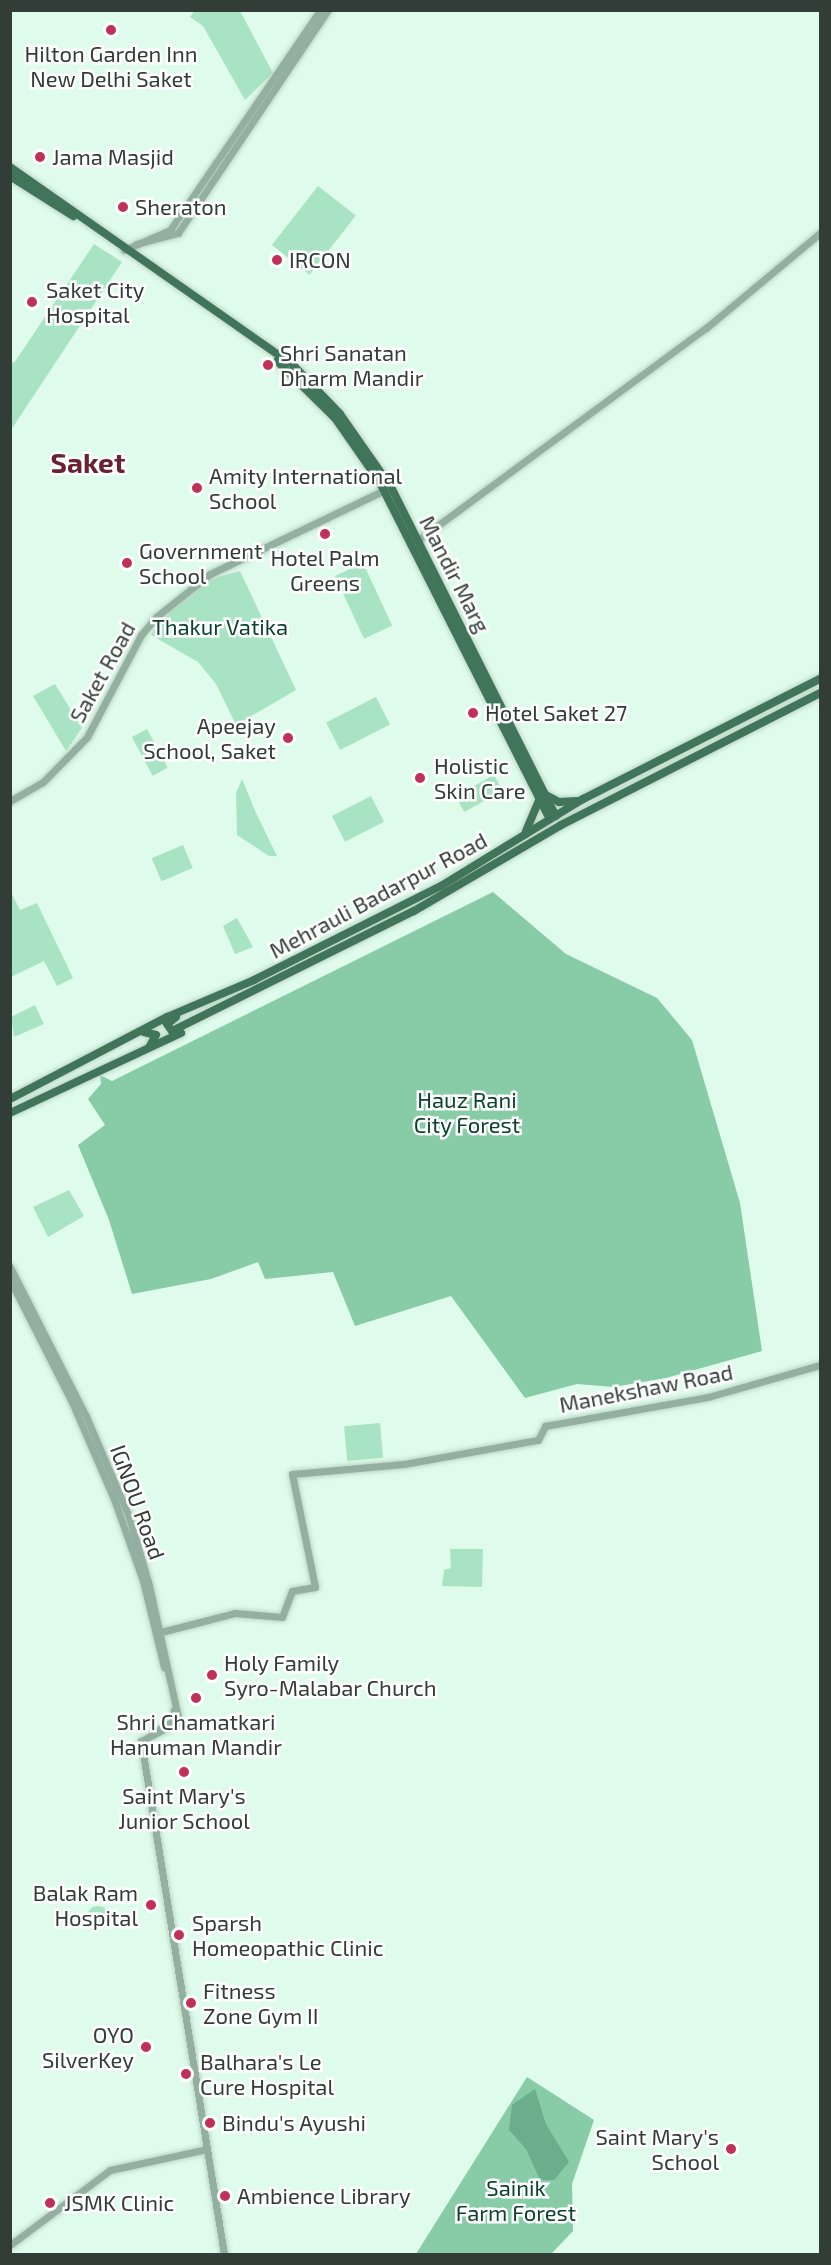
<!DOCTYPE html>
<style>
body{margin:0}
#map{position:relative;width:831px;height:2265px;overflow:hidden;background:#dffbeb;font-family:"Exo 2",sans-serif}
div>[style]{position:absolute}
.green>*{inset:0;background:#a8e4c3;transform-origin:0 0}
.round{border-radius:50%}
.forest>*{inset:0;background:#88cba7}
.water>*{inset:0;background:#6cae8c}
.roads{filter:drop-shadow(0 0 2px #bcd5c7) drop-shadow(0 0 2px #bcd5c7)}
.minor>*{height:7px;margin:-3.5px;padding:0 3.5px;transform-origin:3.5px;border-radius:3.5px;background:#93af9f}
.major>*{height:8px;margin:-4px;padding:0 4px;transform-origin:4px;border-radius:4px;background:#40755a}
.dots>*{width:16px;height:16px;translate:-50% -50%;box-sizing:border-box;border:3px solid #fff;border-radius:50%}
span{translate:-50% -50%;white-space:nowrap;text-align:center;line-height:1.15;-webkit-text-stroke:5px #fff;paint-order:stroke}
.poi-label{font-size:22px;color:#323d37}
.left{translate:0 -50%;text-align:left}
.right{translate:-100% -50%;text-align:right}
.street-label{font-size:22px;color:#323d37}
.park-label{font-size:22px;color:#0b422b}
.district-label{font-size:28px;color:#682231;font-weight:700}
.frame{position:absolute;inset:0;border:12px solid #323d37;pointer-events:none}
</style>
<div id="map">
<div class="green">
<i style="clip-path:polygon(195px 10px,240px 11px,273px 73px,245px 100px,203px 26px,190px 17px)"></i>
<i style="left:318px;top:186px;width:48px;height:75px;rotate:38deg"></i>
<i style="clip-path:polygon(94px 244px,122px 262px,11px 430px,11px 361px,14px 363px)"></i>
<i style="left:363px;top:563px;width:69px;height:31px;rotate:65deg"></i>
<i style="clip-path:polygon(240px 571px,296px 690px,236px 725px,216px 684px,198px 662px,151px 635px,161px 619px,211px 579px)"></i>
<i style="clip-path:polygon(55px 684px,82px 728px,66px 751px,33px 696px)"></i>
<i style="left:376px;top:697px;width:31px;height:56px;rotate:63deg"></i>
<i style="left:147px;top:729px;width:44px;height:17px;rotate:62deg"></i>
<i style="left:494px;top:775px;width:18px;height:44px;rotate:61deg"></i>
<i style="clip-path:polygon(242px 779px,256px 813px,277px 856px,269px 856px,237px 835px,236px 793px)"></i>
<i style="left:371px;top:796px;width:29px;height:44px;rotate:63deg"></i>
<i style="left:183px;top:845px;width:25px;height:34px;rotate:67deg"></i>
<i style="clip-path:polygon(10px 890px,20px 910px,37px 903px,73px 978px,57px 986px,44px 961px,11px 977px)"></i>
<i style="clip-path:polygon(237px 918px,253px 947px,235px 954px,223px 926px)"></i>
<i style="clip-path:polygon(35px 1005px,44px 1024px,14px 1037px,11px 1017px)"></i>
<i style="clip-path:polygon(69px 1190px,84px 1216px,48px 1237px,33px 1207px)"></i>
<i style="left:380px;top:1423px;width:35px;height:36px;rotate:85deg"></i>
<i style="clip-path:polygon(450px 1549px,483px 1549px,482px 1587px,442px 1586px,444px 1570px,451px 1568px)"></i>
<i class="round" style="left:87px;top:1906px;width:22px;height:22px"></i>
</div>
<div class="forest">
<i style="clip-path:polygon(493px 892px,566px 954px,657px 998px,692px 1040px,740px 1203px,762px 1351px,666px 1378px,613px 1387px,577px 1384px,525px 1398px,451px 1296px,355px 1326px,333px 1272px,265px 1279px,258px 1262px,211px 1279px,132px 1294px,109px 1220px,78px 1145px,105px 1125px,88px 1099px,101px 1084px,100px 1075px,112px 1081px)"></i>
<i style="clip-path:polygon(527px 2077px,594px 2120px,572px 2184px,573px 2231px,551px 2254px,416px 2254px)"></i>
</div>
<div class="water">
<i style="clip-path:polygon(535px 2089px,546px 2124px,569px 2162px,554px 2180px,540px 2180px,526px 2149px,509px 2130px,512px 2105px)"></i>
</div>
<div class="roads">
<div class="minor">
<i style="left:136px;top:244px;width:43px;rotate:-14.7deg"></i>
<i style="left:178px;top:233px;width:269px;rotate:-56.1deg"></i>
<i style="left:124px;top:250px;width:50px;rotate:-23.5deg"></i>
<i style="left:170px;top:230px;width:266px;rotate:-55.7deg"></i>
<i style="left:418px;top:540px;width:358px;rotate:-36.4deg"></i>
<i style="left:706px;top:328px;width:148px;rotate:-39.8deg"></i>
<i style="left:10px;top:801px;width:38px;rotate:-30deg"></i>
<i style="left:43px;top:782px;width:63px;rotate:-45.6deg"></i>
<i style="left:87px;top:737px;width:115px;rotate:-62.1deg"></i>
<i style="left:141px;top:635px;width:23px;rotate:-50deg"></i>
<i style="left:156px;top:617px;width:69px;rotate:-38.5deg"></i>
<i style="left:210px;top:574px;width:196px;rotate:-25.7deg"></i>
<i style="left:10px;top:1267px;width:167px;rotate:63deg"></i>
<i style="left:86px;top:1416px;width:110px;rotate:66.9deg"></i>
<i style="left:129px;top:1517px;width:71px;rotate:73.6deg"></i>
<i style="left:149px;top:1585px;width:139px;rotate:77.6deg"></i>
<i style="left:179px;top:1721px;width:43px;rotate:152.2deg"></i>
<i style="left:10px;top:1280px;width:137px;rotate:63.1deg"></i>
<i style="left:72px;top:1402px;width:106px;rotate:66.6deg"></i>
<i style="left:114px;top:1499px;width:87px;rotate:70.5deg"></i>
<i style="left:143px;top:1581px;width:89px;rotate:76.3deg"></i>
<i style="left:161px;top:1632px;width:76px;rotate:-14.4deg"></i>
<i style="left:235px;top:1613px;width:47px;rotate:4.9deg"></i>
<i style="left:282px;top:1617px;width:28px;rotate:-69deg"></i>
<i style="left:292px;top:1591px;width:23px;rotate:-10deg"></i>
<i style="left:315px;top:1587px;width:115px;rotate:-101.5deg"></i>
<i style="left:292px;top:1474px;width:112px;rotate:-5.1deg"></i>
<i style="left:404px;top:1464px;width:136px;rotate:-10.2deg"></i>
<i style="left:538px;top:1440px;width:16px;rotate:-63deg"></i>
<i style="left:545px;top:1426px;width:166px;rotate:-10.1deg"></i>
<i style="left:708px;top:1397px;width:116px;rotate:-15.9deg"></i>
<i style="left:153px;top:1733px;width:22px;rotate:-30deg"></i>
<i style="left:172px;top:1722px;width:12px;rotate:-81deg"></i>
<i style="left:141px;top:1741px;width:520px;rotate:80.81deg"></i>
<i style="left:10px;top:2245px;width:125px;rotate:-36.9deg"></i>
<i style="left:110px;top:2170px;width:99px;rotate:-12.2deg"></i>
</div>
<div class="major">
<i style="left:10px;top:167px;width:347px;rotate:35deg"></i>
<i style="left:294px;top:366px;width:66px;rotate:46.2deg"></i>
<i style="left:340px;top:414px;width:89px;rotate:55.1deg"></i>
<i style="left:391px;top:487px;width:368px;rotate:63.4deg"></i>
<i style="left:10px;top:176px;width:75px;rotate:32.4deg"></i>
<i style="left:277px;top:361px;width:81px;rotate:44.5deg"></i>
<i style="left:335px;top:418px;width:77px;rotate:55.1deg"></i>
<i style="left:379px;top:481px;width:379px;rotate:63.2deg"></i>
<i style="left:544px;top:794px;width:17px;rotate:28deg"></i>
<i style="left:559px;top:802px;width:18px;rotate:-3deg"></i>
<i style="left:526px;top:831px;width:34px;rotate:-67deg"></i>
<i style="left:176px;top:1017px;width:11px;rotate:142deg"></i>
<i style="left:167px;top:1024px;width:9px;rotate:54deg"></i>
<i style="left:172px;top:1031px;width:270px;rotate:-26.4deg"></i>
<i style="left:414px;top:911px;width:170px;rotate:-30.3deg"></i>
<i style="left:561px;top:825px;width:291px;rotate:-27deg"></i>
<i style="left:144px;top:1032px;width:12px;rotate:14deg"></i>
<i style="left:156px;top:1035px;width:13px;rotate:119deg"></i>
<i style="left:10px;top:1099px;width:177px;rotate:-27.6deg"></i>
<i style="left:167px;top:1017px;width:95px;rotate:-23deg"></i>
<i style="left:254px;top:980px;width:209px;rotate:-26.7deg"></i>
<i style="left:441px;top:886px;width:167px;rotate:-31.5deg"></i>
<i style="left:583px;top:799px;width:266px;rotate:-26.9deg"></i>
<i style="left:10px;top:1113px;width:189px;rotate:-25.1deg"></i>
</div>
</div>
<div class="dots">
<i style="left:111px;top:30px;background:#c13157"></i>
<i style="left:40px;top:157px;background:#c13157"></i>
<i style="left:123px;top:207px;background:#c13157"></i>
<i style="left:277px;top:260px;background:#c13157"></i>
<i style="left:32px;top:302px;background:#c13157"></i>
<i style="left:268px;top:365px;background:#c13157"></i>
<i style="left:197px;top:488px;background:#c13157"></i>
<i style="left:325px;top:534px;background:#c13157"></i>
<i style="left:127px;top:563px;background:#c13157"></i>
<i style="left:473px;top:713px;background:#c13157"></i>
<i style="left:288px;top:738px;background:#c13157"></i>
<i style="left:420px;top:778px;background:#c13157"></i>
<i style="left:212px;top:1675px;background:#c13157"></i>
<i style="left:196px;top:1698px;background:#c13157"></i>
<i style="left:184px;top:1772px;background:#c13157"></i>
<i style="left:151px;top:1905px;background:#c13157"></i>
<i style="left:179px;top:1935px;background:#c13157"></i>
<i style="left:191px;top:2003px;background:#c13157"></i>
<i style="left:146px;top:2047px;background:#c13157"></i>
<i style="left:186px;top:2074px;background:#c13157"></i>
<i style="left:210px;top:2123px;background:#c13157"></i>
<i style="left:731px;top:2149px;background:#c13157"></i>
<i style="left:225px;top:2196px;background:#c13157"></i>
<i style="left:50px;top:2203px;background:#c13157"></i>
</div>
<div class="poi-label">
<span style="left:111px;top:66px">Hilton Garden Inn<br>New Delhi Saket</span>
<span class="left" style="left:52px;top:157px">Jama Masjid</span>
<span class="left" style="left:135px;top:207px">Sheraton</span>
<span class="left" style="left:289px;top:260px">IRCON</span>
<span class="left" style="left:46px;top:302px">Saket City<br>Hospital</span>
<span class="left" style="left:280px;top:365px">Shri Sanatan<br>Dharm Mandir</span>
<span class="left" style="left:209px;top:488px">Amity International<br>School</span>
<span class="left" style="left:139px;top:563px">Government<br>School</span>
<span style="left:325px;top:570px">Hotel Palm<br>Greens</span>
<span class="left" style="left:485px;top:713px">Hotel Saket 27</span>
<span class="right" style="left:276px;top:738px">Apeejay<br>School, Saket</span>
<span class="left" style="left:434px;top:778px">Holistic<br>Skin Care</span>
<span class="left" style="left:224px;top:1675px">Holy Family<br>Syro-Malabar Church</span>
<span style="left:196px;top:1734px">Shri Chamatkari<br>Hanuman Mandir</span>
<span style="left:184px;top:1808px">Saint Mary's<br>Junior School</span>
<span class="right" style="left:138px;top:1905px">Balak Ram<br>Hospital</span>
<span class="left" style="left:192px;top:1935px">Sparsh<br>Homeopathic Clinic</span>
<span class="left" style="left:203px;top:2003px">Fitness<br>Zone Gym II</span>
<span class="right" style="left:134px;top:2047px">OYO<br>SilverKey</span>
<span class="left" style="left:200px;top:2074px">Balhara's Le<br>Cure Hospital</span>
<span class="left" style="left:222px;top:2123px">Bindu's Ayushi</span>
<span class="right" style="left:719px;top:2149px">Saint Mary's<br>School</span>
<span class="left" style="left:237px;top:2196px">Ambience Library</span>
<span class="left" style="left:64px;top:2203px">JSMK Clinic</span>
</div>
<div class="street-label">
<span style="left:455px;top:574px;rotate:63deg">Mandir Marg</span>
<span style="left:102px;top:672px;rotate:-61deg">Saket Road</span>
<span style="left:378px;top:895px;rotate:-28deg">Mehrauli Badarpur Road</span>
<span style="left:646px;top:1388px;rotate:-11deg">Manekshaw Road</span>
<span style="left:138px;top:1502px;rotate:70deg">IGNOU Road</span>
</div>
<div class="park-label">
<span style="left:220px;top:627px">Thakur Vatika</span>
<span style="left:467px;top:1112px">Hauz Rani<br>City Forest</span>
<span style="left:516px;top:2200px">Sainik<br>Farm Forest</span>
</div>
<div class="district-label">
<span style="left:88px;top:462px">Saket</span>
</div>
<div class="frame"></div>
</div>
